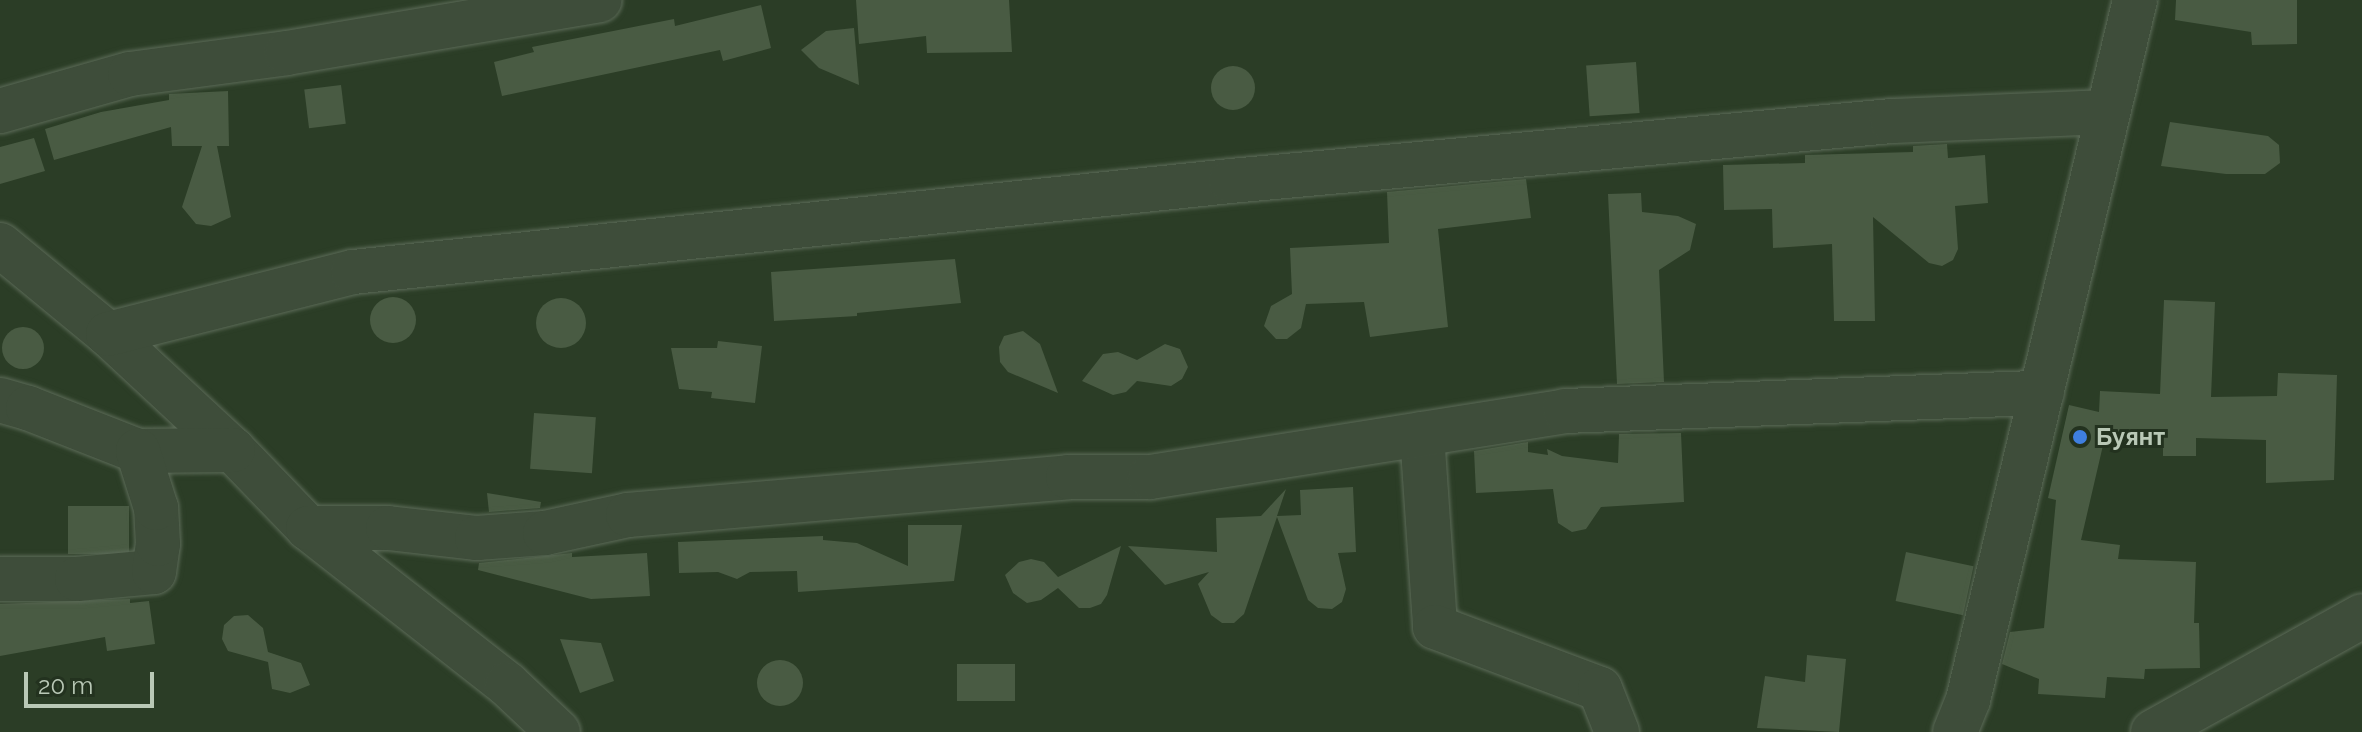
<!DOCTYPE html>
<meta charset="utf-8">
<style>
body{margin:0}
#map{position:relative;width:2362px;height:732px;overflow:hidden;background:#2b3d26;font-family:Raleway,sans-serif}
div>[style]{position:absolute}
.building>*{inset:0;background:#495b43;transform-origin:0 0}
.round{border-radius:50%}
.roads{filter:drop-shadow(0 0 2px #5c6b58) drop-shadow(0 0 2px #5c6b58)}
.street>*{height:44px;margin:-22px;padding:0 22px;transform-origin:22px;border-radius:22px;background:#3e4d3a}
.dots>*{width:22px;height:22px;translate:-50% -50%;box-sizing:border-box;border:4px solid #23321f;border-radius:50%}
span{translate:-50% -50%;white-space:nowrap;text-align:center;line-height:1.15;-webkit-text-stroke:6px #23321f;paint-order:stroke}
.poi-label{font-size:24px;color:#b9c8b6;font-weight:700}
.left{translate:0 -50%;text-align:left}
.scale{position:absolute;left:24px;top:672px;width:130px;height:36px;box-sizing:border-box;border:4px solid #b9c8b6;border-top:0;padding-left:10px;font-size:24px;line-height:28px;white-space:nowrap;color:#b9c8b6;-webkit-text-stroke:6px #23321f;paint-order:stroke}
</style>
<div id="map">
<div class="building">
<i style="clip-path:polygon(856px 0,1009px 0,1012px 52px,927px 53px,926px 36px,859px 44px)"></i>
<i style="clip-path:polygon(2176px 0,2297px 0,2297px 44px,2252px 45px,2251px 32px,2175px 20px)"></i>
<i style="clip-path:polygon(761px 5px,771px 48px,723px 61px,720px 50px,502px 96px,494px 62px,534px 52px,532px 47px,674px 19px,675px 26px)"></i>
<i style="clip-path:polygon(854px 28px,859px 85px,819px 68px,801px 50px,826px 31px)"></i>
<i style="left:1636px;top:62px;width:51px;height:50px;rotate:86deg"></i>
<i class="round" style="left:1211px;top:66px;width:44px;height:44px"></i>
<i style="left:341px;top:85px;width:39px;height:37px;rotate:83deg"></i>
<i style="clip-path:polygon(228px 91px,229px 146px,217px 146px,231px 217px,211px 226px,196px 224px,182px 207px,202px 146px,172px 146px,171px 127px,54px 160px,45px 129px,101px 112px,169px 100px,169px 94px)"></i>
<i style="clip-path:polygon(2170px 122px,2268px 136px,2279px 145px,2280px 163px,2265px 174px,2226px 174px,2161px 166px)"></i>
<i style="clip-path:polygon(34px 138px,45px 171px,0 184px,0 147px)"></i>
<i style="clip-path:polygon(1947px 144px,1948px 158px,1985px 155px,1988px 203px,1955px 206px,1958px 249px,1953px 260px,1942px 266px,1929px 263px,1873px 217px,1875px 321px,1834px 321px,1832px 244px,1773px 248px,1772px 209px,1724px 210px,1723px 165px,1805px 163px,1805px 155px,1913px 152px,1913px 146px)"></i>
<i style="clip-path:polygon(1526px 179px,1531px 218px,1438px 229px,1448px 327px,1370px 337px,1364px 302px,1306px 304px,1301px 328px,1287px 339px,1276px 339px,1264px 326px,1271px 306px,1292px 294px,1290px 248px,1389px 243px,1387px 192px)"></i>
<i style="clip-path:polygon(1641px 193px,1642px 212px,1678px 216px,1696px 224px,1690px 250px,1659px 270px,1664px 382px,1617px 384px,1608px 194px)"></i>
<i style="clip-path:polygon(955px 259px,961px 303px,857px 313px,857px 316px,774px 321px,771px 272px)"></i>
<i class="round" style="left:370px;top:297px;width:46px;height:46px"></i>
<i class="round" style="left:536px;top:298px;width:50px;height:50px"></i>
<i style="clip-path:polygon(2164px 300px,2215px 302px,2211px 397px,2277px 396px,2278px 373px,2337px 375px,2334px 480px,2266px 483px,2266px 440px,2196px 438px,2196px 456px,2163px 456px,2163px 444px,2104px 441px,2081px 540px,2120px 545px,2118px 559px,2196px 562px,2194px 623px,2199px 623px,2200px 668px,2145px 669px,2144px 679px,2107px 677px,2105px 698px,2038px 694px,2039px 679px,2002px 664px,2010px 632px,2044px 628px,2056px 500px,2048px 498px,2069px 405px,2099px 412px,2100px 391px,2160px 394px)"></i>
<i class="round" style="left:2px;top:327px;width:42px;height:42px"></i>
<i style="clip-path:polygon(1023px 331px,1040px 344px,1058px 393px,1008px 372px,1000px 362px,999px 347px,1004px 336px)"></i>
<i style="clip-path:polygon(718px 341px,762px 346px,755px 403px,711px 398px,712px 392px,679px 389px,671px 348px,717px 348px)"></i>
<i style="clip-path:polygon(1165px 344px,1180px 349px,1188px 367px,1182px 379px,1171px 386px,1137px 381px,1126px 392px,1113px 395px,1082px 381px,1103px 354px,1118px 352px,1137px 360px)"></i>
<i style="left:534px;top:413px;width:62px;height:56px;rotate:4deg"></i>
<i style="clip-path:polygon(1681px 433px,1684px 502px,1601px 507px,1586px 529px,1572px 532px,1558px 523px,1553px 489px,1476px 493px,1474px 451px,1528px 442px,1528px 452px,1548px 455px,1547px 449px,1562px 456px,1618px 463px,1619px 434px)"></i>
<i style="clip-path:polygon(1353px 487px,1356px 552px,1338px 553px,1346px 589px,1342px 602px,1332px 609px,1318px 608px,1308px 600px,1277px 517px,1244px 614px,1234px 623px,1222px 623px,1211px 615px,1198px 584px,1209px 572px,1165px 585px,1128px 546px,1217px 552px,1216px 518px,1261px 516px,1286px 489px,1277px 516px,1301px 515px,1300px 490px)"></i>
<i style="clip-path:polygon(487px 493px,541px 502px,540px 508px,489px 512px)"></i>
<i style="left:68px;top:506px;width:61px;height:48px"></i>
<i style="clip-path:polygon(908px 525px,962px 525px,954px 581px,798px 592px,797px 571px,750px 572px,737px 579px,718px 572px,679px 573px,678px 542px,823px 536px,823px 540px,857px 543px,908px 566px)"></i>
<i style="clip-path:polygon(1121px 546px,1107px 595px,1101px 604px,1090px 608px,1079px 608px,1058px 588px,1041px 600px,1027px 603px,1013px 593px,1005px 575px,1019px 562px,1031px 559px,1044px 562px,1058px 577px)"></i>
<i style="left:1906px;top:552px;width:69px;height:50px;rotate:12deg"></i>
<i style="clip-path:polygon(572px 553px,572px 557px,647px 553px,650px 596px,591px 599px,478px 570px,479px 563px)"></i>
<i style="clip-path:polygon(130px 599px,130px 603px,149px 601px,155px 644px,107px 651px,105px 637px,0 656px,0 604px)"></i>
<i style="clip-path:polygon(248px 615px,263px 628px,268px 652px,301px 663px,310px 685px,290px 693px,272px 689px,268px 662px,228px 651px,222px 639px,224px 625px,234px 616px)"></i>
<i style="clip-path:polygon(560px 639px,601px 643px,614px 681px,580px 693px)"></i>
<i style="clip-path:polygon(1807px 655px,1846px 659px,1839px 732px,1757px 728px,1765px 676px,1805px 682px)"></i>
<i class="round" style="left:757px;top:660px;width:46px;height:46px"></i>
<i style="left:957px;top:664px;width:58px;height:37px"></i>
</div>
<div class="roads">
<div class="street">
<i style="left:0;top:111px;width:135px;rotate:-15.9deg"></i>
<i style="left:130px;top:74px;width:158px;rotate:-7.6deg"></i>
<i style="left:287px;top:53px;width:317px;rotate:-9.6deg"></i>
<i style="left:0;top:245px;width:140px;rotate:39.5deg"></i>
<i style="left:108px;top:334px;width:171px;rotate:42.9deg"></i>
<i style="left:233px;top:450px;width:108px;rotate:46.1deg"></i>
<i style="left:308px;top:528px;width:253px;rotate:38.1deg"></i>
<i style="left:507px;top:684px;width:70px;rotate:43.3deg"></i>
<i style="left:108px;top:334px;width:253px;rotate:-14.2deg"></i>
<i style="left:353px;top:272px;width:883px;rotate:-5.92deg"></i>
<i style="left:1231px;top:181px;width:664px;rotate:-5.19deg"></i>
<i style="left:1892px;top:121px;width:216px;rotate:-2.4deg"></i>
<i style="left:0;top:400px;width:29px;rotate:16deg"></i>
<i style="left:28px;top:408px;width:118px;rotate:21.4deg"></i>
<i style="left:138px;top:451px;width:95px;rotate:-0.6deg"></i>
<i style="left:1422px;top:434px;width:193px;rotate:86.1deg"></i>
<i style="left:1435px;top:627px;width:176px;rotate:20.6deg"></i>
<i style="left:1600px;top:689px;width:46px;rotate:68.4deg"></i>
<i style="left:308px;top:528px;width:80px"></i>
<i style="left:388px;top:528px;width:90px;rotate:6.4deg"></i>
<i style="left:477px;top:538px;width:68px;rotate:-4.2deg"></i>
<i style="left:545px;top:533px;width:85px;rotate:-12.2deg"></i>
<i style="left:628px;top:515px;width:442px;rotate:-4.9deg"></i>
<i style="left:1068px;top:477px;width:82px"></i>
<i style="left:1150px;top:477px;width:420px;rotate:-9deg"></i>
<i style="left:1565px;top:411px;width:477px;rotate:-2.2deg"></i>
<i style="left:0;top:579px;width:77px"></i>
<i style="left:77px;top:579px;width:77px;rotate:-5.2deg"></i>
<i style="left:154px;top:572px;width:28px;rotate:-82deg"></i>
<i style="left:158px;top:544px;width:36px;rotate:-93deg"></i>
<i style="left:156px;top:508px;width:60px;rotate:-107.5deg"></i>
<i style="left:1955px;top:732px;width:35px;rotate:-68deg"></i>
<i style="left:1968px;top:700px;width:720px;rotate:-76.58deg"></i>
<i style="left:2153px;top:732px;width:239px;rotate:-29deg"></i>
</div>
</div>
<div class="dots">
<i style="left:2080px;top:437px;background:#3f7fe0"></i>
</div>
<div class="poi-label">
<span class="left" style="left:2096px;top:437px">Буянт</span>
</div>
<div class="scale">20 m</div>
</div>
